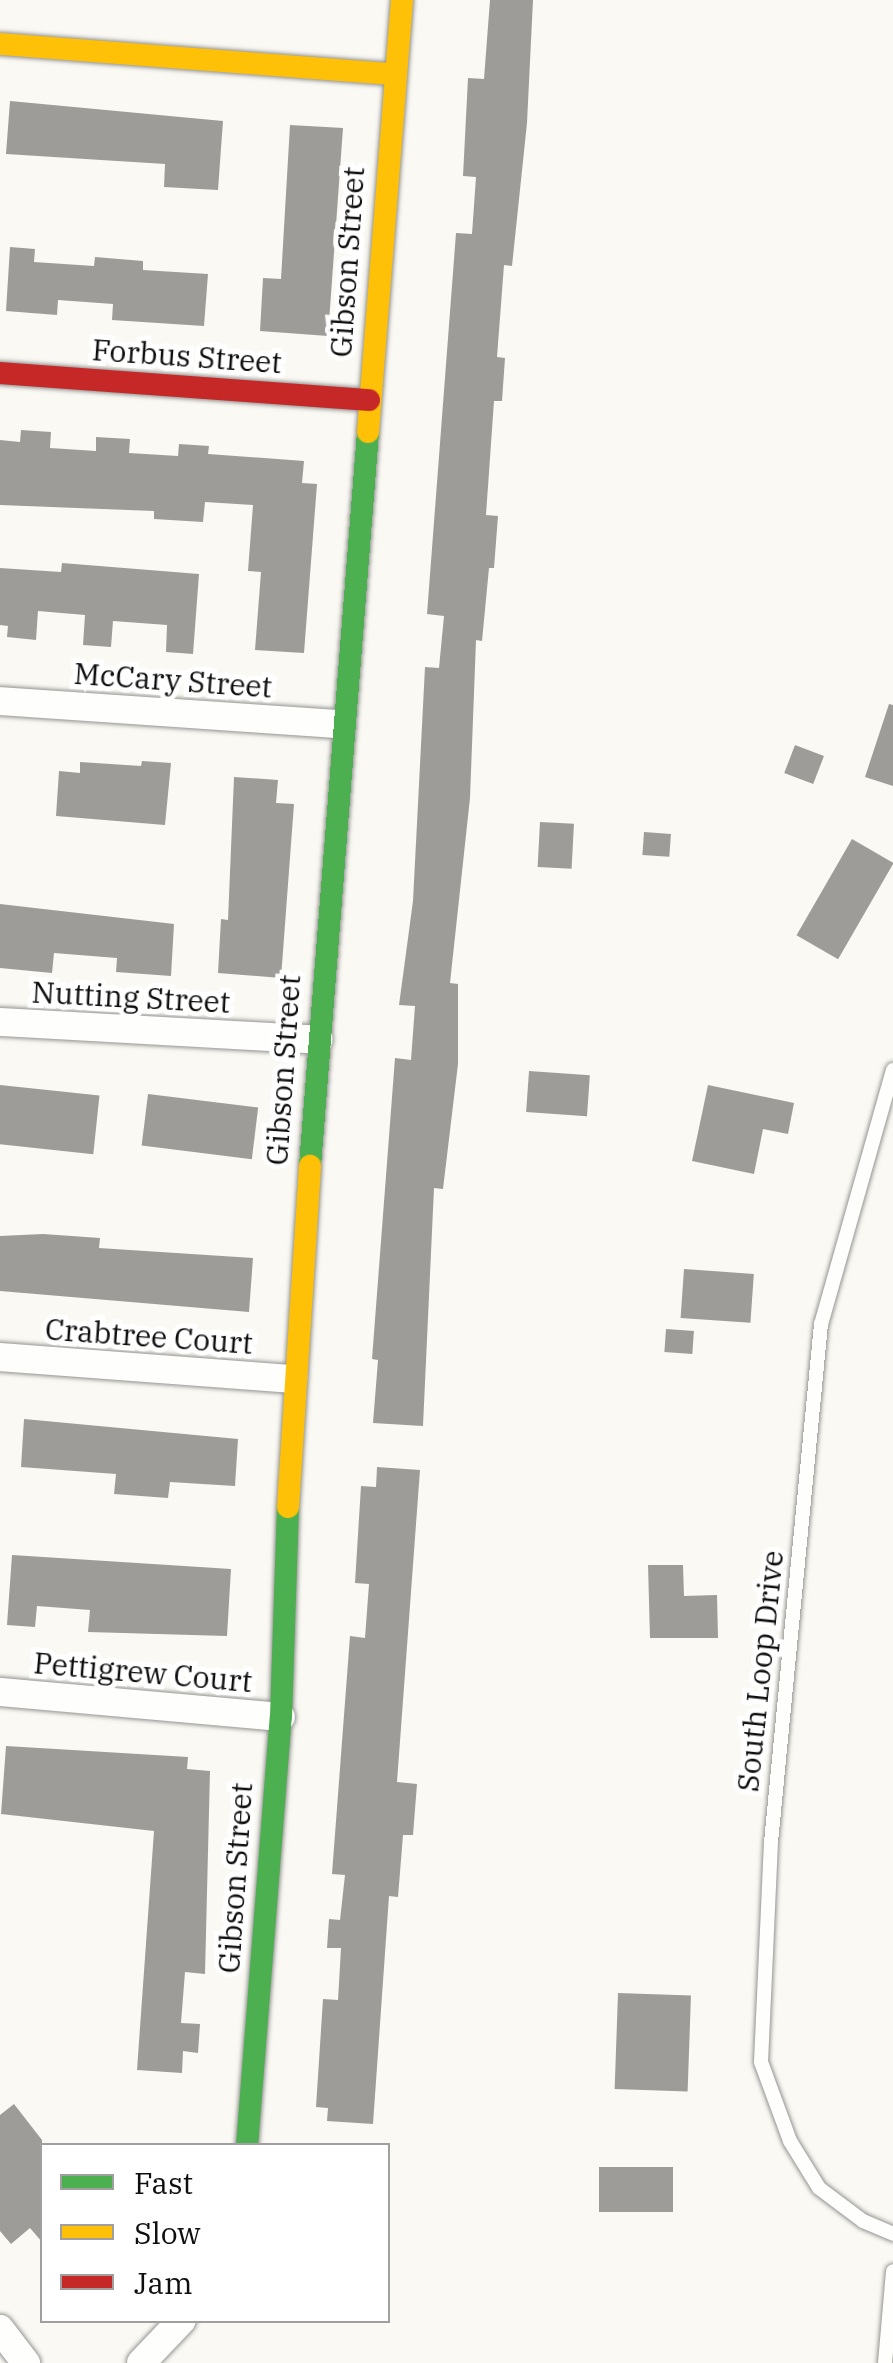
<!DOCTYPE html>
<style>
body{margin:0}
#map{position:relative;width:893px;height:2363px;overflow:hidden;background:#faf9f4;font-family:"IBM Plex Serif",serif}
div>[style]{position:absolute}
.building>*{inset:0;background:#9e9c99;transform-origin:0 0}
.roads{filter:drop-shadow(0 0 2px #949492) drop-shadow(0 0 2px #949492)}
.lane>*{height:14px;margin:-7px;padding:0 7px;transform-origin:7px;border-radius:7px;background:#fefefd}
.street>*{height:28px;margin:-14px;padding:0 14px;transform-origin:14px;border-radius:14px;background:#fefefd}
.fast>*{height:22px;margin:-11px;padding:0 11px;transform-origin:11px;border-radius:11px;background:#4caf50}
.slow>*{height:22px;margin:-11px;padding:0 11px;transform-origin:11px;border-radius:11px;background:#ffc107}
.jam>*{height:22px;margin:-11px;padding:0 11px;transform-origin:11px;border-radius:11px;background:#c62828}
span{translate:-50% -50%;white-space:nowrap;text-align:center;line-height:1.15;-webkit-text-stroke:10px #fff;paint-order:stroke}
.street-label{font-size:30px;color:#0e0e0e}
.legend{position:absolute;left:40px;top:2143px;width:350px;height:180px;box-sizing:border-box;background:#fff;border:2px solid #9f9f9f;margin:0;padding:12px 18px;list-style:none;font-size:30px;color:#0e0e0e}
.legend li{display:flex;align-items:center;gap:20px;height:50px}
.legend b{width:50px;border:2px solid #9f9f9f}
</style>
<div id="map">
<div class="building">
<i style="clip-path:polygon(490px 0,533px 0,527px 123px,512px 266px,504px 265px,497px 357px,505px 358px,502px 401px,494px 401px,486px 515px,498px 516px,494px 568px,489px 568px,482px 641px,476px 640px,470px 798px,450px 983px,458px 984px,458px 1064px,443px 1189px,434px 1188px,423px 1426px,373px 1423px,378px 1360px,372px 1359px,395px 1058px,411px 1060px,415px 1006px,399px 1005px,413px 901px,425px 667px,439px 668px,444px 616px,427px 614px,456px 233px,472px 234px,476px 177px,463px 176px,468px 78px,484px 79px)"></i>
<i style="clip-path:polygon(10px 101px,223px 121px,218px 190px,164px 187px,165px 164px,6px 154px)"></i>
<i style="clip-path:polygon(290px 125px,343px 128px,328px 336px,260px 331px,263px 278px,281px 279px)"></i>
<i style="clip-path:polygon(10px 247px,35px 249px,34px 262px,94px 266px,95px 257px,143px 261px,143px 270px,208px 274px,204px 326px,112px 320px,113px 304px,58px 300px,57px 315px,6px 311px)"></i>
<i style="clip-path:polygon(21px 430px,51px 432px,50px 448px,96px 451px,96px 437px,130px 439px,129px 453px,178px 456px,179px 444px,209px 446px,208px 454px,304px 461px,302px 483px,317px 484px,304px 653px,255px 650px,261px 572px,248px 571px,253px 505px,205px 502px,203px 522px,154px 519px,154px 511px,0 505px,0 440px,20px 442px)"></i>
<i style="clip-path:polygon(62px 563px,199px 574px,193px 654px,166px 652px,167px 625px,113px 621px,111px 647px,83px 645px,85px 615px,38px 611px,36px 640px,7px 637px,8px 626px,0 625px,0 568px,61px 572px)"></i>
<i style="clip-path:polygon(889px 704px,893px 705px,893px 786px,865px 777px)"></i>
<i style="left:795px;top:745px;width:31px;height:30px;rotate:21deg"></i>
<i style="clip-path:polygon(142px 761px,171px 763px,165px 825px,56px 816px,59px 771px,80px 773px,80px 762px,141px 766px)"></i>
<i style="clip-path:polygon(234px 777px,278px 780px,276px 803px,294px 804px,281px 978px,218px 973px,221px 919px,228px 920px)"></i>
<i style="left:540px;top:822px;width:34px;height:45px;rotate:3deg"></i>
<i style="left:644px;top:832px;width:27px;height:23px;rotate:4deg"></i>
<i style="left:852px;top:839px;width:48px;height:111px;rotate:30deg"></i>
<i style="clip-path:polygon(0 904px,174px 924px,171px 976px,116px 972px,117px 958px,54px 953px,52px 973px,0 968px)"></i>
<i style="left:529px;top:1071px;width:61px;height:41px;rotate:4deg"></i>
<i style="left:0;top:1085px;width:100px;height:59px;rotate:6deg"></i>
<i style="clip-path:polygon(708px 1085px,794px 1103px,788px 1134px,763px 1129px,754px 1174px,692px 1161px)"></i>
<i style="left:148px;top:1094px;width:111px;height:52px;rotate:7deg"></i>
<i style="clip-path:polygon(43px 1234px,100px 1238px,99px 1248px,253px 1258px,249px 1312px,0 1291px,0 1236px)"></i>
<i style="left:684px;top:1269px;width:70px;height:49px;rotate:4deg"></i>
<i style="left:666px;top:1329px;width:28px;height:23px;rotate:4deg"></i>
<i style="clip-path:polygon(24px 1419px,238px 1439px,235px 1486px,170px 1482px,168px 1498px,114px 1494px,116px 1474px,21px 1467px)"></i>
<i style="clip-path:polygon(377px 1467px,420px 1470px,397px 1782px,417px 1784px,413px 1835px,403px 1835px,398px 1897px,389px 1896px,373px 2124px,327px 2121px,328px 2108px,316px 2107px,323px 1999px,338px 2000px,341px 1948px,327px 1948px,329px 1919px,340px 1920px,345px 1875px,332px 1874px,350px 1636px,365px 1638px,369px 1584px,355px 1583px,361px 1486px,376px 1487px)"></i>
<i style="clip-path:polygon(12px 1555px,231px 1569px,227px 1636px,88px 1632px,90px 1610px,37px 1606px,35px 1627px,7px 1625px)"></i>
<i style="clip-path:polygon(648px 1565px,683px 1565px,684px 1596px,717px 1595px,718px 1638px,650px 1638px)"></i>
<i style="clip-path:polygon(6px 1746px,188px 1757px,187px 1769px,210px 1771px,205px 1974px,185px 1972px,181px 2023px,200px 2024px,198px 2053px,183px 2051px,182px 2073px,137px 2070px,154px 1831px,1px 1814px)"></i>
<i style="left:618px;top:1993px;width:73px;height:96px;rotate:2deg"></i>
<i style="clip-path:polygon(14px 2104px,42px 2140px,42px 2242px,30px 2228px,11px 2244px,0 2231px,0 2115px)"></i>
<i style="left:673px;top:2167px;width:45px;height:74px;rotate:90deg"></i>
</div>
<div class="roads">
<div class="lane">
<i style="left:893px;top:1070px;width:264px;rotate:105.8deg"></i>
<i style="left:821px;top:1324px;width:520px;rotate:95.51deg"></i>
<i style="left:771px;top:1842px;width:220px;rotate:92.6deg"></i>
<i style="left:761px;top:2062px;width:84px;rotate:69.8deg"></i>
<i style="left:790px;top:2141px;width:55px;rotate:58.3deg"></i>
<i style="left:819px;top:2188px;width:55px;rotate:36.9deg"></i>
<i style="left:863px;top:2221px;width:33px;rotate:23deg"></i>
<i style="left:885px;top:2363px;width:92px;rotate:-85deg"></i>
</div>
<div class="street">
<i style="left:0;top:701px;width:342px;rotate:3.9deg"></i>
<i style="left:0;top:1022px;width:319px;rotate:3.2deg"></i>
<i style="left:0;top:1357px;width:294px;rotate:4.3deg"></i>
<i style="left:0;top:1692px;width:282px;rotate:5.1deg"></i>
<i style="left:0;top:2329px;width:43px;rotate:52.6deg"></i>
<i style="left:141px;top:2363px;width:59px;rotate:-46.4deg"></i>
</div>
<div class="fast">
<i style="left:310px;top:1166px;width:736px;rotate:-85.48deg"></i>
<i style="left:247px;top:2146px;width:430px;rotate:-85.5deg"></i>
<i style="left:281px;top:1717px;width:210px;rotate:-88.1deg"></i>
</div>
<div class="slow">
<i style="left:0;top:44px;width:395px;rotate:4.4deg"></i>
<i style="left:368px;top:432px;width:433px;rotate:-85.5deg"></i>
<i style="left:288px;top:1507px;width:342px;rotate:-86.3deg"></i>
</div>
<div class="jam">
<i style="left:0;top:373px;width:370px;rotate:4.2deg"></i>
</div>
</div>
<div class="street-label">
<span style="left:347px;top:262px;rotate:-86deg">Gibson Street</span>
<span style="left:187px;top:356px;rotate:4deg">Forbus Street</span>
<span style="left:173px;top:680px;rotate:4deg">McCary Street</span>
<span style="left:131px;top:997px;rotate:3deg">Nutting Street</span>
<span style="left:283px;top:1070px;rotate:-86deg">Gibson Street</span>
<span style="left:149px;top:1336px;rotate:4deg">Crabtree Court</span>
<span style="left:760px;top:1671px;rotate:-84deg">South Loop Drive</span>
<span style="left:143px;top:1672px;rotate:5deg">Pettigrew Court</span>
<span style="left:235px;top:1878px;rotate:-86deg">Gibson Street</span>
</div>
<ul class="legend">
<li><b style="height:12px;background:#4caf50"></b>Fast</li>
<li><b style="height:12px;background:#ffc107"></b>Slow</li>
<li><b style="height:12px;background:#c62828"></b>Jam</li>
</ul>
</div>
